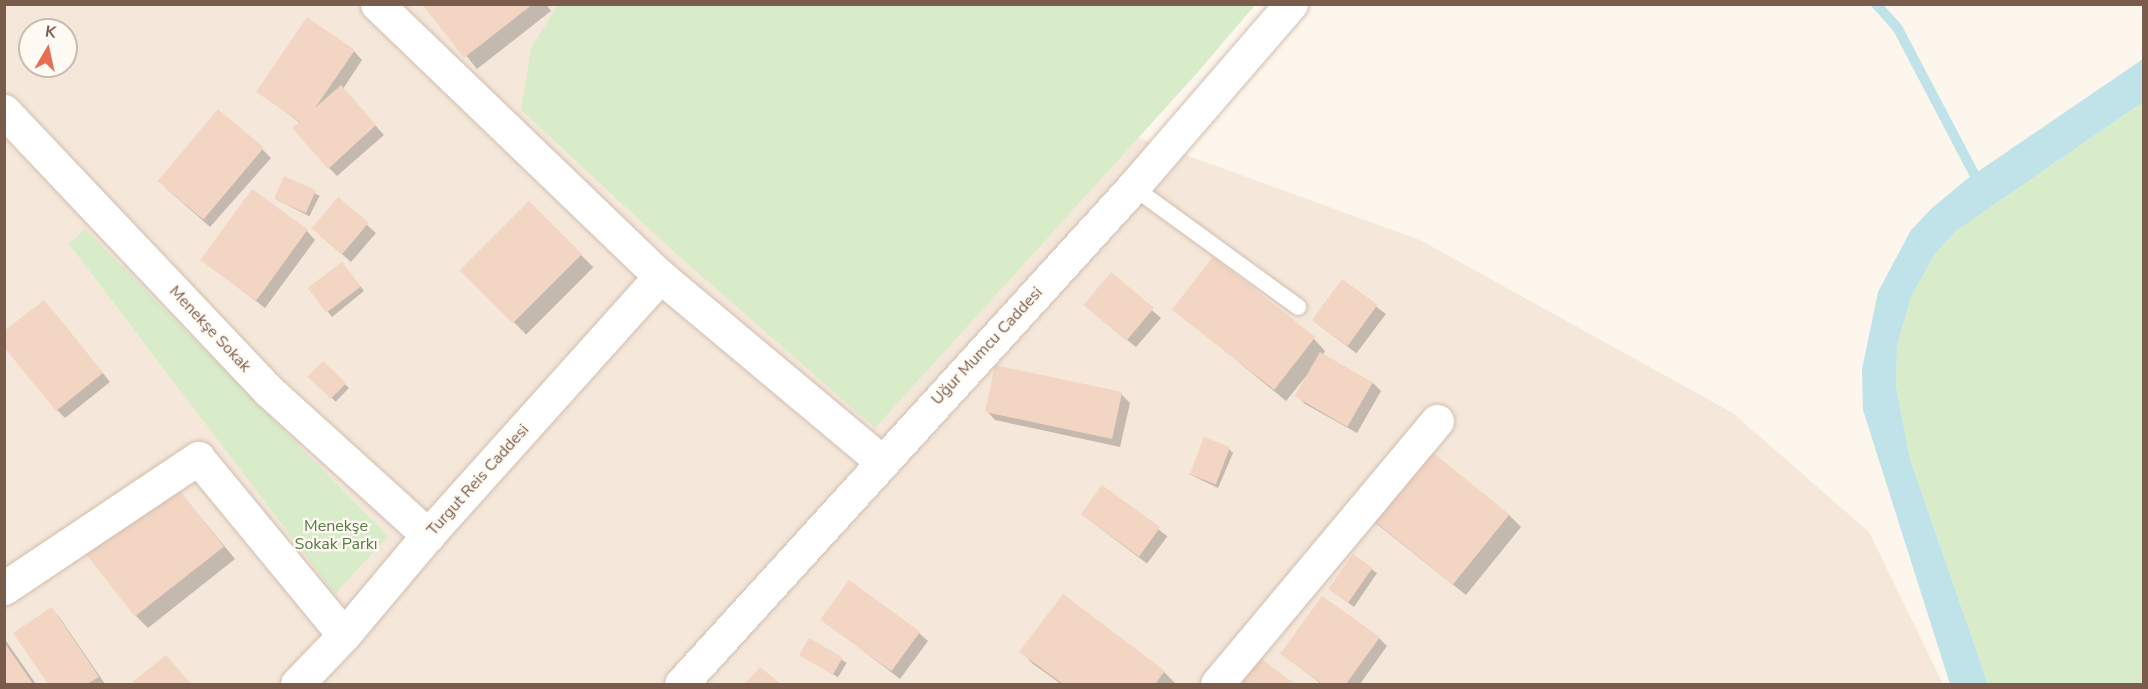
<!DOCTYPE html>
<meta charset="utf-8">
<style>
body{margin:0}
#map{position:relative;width:2148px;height:689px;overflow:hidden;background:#fdf6ec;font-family:"Nunito Sans",sans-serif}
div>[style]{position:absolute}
.residential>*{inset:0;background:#f5e8da}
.green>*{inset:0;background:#d8ecc9}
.water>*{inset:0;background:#bfe3e8}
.shadow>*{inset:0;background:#0003;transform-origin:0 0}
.stream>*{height:10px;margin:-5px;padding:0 5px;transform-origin:5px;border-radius:5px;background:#bfe3e8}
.building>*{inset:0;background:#f3d5c3;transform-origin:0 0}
.roads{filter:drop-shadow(0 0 2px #d1beb0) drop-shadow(0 0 2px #d1beb0)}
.service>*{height:16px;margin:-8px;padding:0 8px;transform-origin:8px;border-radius:8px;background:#fff}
.minor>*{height:33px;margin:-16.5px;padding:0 16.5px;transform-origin:16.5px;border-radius:16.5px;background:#fff}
.tertiary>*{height:33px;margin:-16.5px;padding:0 16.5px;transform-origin:16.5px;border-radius:16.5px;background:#fff}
span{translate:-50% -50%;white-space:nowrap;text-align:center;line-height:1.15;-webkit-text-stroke:4.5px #fffaf3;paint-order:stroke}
.street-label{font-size:16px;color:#7a5c4d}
.park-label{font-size:16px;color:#537a41}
.frame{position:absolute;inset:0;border:6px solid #7a5c4d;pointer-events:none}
.north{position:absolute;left:18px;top:18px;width:60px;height:60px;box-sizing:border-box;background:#fffaf3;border:2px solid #cabbb1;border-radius:50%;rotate:9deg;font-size:16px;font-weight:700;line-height:24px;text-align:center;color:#7a5c4d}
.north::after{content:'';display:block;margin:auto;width:21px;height:27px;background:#e76f51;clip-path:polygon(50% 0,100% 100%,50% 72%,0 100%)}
</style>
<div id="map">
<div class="residential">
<i style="clip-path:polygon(evenodd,4px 5px,898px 5px,1062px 110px,1420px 240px,1733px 413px,1869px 532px,1943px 684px,5px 684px,4px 5px,30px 30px,66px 30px,66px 66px,30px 66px,30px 30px)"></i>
</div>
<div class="green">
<i style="clip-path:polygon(558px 5px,558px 4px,1255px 5px,1198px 72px,875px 428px,672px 250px,521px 110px,531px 48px)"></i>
<i style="clip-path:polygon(2143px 102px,2143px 684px,1988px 684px,1910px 459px,1896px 385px,1897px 346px,1911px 297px,1935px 254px,1956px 231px)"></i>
<i style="clip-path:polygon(85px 229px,388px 536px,335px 594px,69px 244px)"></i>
</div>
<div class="water">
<i style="clip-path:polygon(2143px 59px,2143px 102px,1956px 231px,1935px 254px,1911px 297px,1897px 346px,1896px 385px,1910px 459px,1988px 684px,1950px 684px,1863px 410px,1862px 369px,1878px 292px,1911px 230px,1932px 208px,1967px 179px)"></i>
</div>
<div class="shadow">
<i style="clip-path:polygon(424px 4px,546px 4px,551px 11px,477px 69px)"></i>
<i style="clip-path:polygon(354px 51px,362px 60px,343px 89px,384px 135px,337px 176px,329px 168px,300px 123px,258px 91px)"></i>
<i style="clip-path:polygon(262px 149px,271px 158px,210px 227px,166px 188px)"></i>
<i style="left:285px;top:178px;width:39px;height:23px;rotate:27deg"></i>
<i style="clip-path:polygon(338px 199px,376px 233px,351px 262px,321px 236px)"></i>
<i style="left:529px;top:203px;width:91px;height:95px;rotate:45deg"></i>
<i style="clip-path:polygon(307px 231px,315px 240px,265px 308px,202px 260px)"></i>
<i style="clip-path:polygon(346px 268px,364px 291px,332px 317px,310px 289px)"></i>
<i style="clip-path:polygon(1111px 275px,1161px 318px,1136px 347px,1094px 313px)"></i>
<i style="left:1342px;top:281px;width:55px;height:49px;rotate:37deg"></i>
<i style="clip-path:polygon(1173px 308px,1314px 339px,1325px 351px,1323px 355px,1373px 383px,1381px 391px,1357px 433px,1305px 404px,1297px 396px,1307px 375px,1286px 401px)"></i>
<i style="clip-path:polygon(52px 310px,110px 382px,65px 418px,57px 410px)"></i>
<i style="left:323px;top:363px;width:36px;height:19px;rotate:44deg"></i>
<i style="clip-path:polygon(1121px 394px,1130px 403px,1120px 447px,995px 420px,987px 411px)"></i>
<i style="clip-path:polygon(1229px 449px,1233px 453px,1218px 488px,1189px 474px)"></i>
<i style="clip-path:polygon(174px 485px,235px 559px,148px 628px,136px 616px)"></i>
<i style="left:1102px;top:487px;width:82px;height:34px;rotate:37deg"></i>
<i style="clip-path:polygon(1509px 515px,1521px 527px,1466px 595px,1367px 516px)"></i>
<i style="clip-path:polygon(1353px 556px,1377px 573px,1354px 607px,1335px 593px)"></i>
<i style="clip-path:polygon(1064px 596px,1164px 672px,1176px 684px,1061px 684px,1033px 664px,1021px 652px)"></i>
<i style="clip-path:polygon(51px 609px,60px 618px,105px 684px,49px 684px,15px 633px)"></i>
<i style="clip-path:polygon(822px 619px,919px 633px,928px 641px,900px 679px)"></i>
<i style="clip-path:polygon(4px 638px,36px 684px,4px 684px)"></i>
<i style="clip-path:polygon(1379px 638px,1387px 646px,1360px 684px,1321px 684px,1282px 654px)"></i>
<i style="left:809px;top:640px;width:44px;height:17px;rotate:31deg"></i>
<i style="clip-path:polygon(1248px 651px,1292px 684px,1223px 684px)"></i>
<i style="clip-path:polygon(166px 657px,190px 684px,132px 684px)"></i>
</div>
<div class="stream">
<i style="left:1876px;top:4px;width:31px;rotate:48deg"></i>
<i style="left:1897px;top:27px;width:178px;rotate:62.3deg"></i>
</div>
<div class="building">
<i style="clip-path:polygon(422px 4px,533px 4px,464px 58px)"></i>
<i style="clip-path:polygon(307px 17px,355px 50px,315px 108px,341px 85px,376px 125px,328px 169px,292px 128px,300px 122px,256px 92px)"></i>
<i style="left:218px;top:109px;width:60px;height:94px;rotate:40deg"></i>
<i style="left:284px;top:176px;width:35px;height:25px;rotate:24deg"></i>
<i style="left:252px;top:189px;width:69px;height:88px;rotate:36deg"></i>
<i style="left:338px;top:197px;width:40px;height:41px;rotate:40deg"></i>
<i style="left:529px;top:201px;width:75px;height:98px;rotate:45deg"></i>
<i style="left:1213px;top:257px;width:130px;height:67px;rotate:38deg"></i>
<i style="left:342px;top:262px;width:31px;height:43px;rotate:53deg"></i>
<i style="left:1111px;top:272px;width:56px;height:43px;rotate:40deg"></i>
<i style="left:1342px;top:279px;width:44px;height:51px;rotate:36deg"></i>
<i style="clip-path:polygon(44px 300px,103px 373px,56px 411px,4px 347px,4px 331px)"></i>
<i style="left:1320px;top:352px;width:61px;height:51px;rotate:30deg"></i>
<i style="left:323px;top:361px;width:32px;height:22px;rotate:44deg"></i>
<i style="left:995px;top:365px;width:130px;height:48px;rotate:12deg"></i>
<i style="left:1410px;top:434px;width:128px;height:90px;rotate:39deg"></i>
<i style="left:1204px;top:437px;width:28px;height:40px;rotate:21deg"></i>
<i style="left:174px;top:483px;width:81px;height:113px;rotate:52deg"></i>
<i style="left:1102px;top:485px;width:72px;height:36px;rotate:36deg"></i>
<i style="left:1353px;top:554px;width:24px;height:43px;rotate:35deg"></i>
<i style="left:849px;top:580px;width:88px;height:49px;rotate:36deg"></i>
<i style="clip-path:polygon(1063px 594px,1165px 671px,1155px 684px,1063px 684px,1019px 652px)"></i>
<i style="clip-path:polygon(1322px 596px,1380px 637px,1346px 684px,1322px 684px,1280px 654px)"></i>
<i style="clip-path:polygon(52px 607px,99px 677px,87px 684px,48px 684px,13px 633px)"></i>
<i style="left:809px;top:638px;width:39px;height:20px;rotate:30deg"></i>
<i style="clip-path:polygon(4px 642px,33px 684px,4px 684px)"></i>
<i style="clip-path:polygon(1248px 649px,1295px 684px,1221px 684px)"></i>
<i style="clip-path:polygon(166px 655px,191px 684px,130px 684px)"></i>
<i style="clip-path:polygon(760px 667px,781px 684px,745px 684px)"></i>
</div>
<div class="roads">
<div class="service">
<i style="left:1133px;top:187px;width:204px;rotate:36deg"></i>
</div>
<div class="minor">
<i style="left:4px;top:111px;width:386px;rotate:46.6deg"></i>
<i style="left:269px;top:391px;width:215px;rotate:42.2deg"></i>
<i style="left:4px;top:588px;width:234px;rotate:-33.8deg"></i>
<i style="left:198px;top:458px;width:229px;rotate:50.5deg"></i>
<i style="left:1217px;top:684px;width:343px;rotate:-50.1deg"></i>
</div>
<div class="tertiary">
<i style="left:377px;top:4px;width:393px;rotate:43.9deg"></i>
<i style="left:660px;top:276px;width:288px;rotate:39.9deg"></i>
<i style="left:297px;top:684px;width:68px;rotate:-46.2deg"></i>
<i style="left:344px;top:635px;width:131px;rotate:-50deg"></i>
<i style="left:428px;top:535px;width:348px;rotate:-48.1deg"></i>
<i style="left:681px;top:684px;width:672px;rotate:-47.71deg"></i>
<i style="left:1133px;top:187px;width:242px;rotate:-49.2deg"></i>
</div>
</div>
<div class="street-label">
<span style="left:210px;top:329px;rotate:47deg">Menekşe Sokak</span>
<span style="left:987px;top:346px;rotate:-47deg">Uğur Mumcu Caddesi</span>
<span style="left:478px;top:480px;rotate:-48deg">Turgut Reis Caddesi</span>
</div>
<div class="park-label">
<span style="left:336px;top:535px">Menekşe<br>Sokak Parkı</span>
</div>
<div class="frame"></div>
<div class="north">K</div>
</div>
